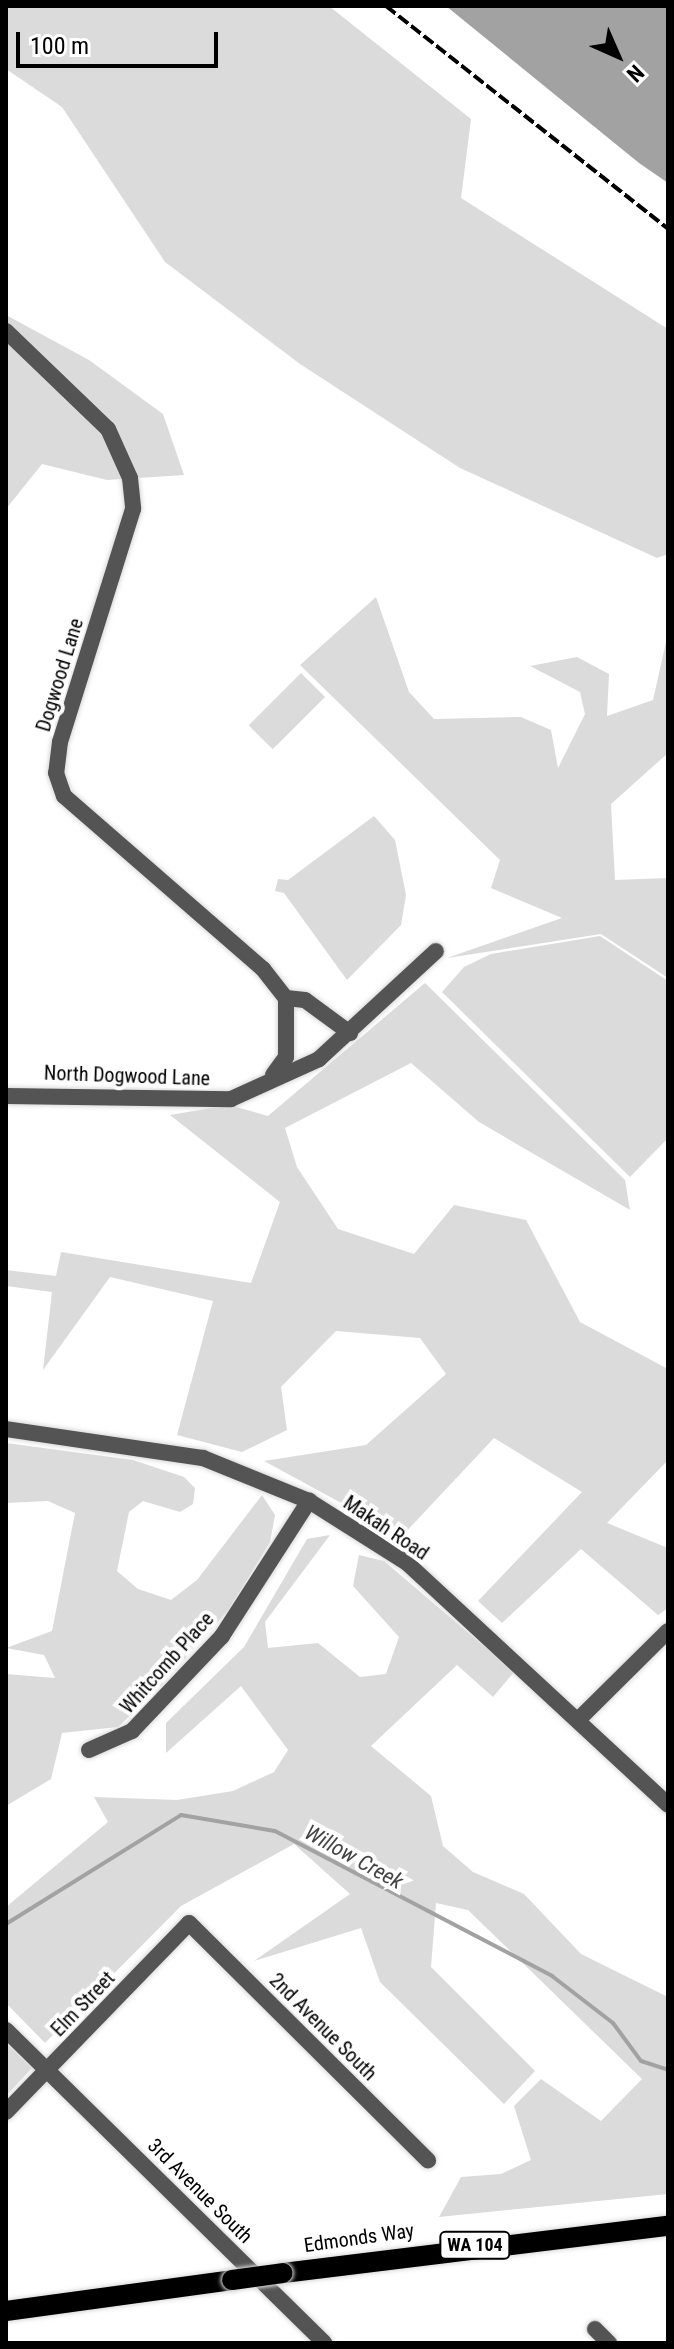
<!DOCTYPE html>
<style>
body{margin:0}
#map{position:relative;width:674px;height:2349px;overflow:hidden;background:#fff;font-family:"Roboto Condensed",sans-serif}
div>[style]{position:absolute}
.green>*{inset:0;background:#dbdbdb;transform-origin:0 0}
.water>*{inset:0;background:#a2a2a2}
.stream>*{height:4px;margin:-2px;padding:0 2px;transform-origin:2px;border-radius:2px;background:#a2a2a2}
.roads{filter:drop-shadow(0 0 2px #dbdbdb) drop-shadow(0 0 2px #dbdbdb)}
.minor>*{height:16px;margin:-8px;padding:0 8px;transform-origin:8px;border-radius:8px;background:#545454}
.tertiary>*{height:16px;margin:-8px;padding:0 8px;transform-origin:8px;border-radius:8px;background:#545454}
.primary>*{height:20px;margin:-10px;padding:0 10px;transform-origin:10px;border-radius:10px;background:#000}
.rail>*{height:4px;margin-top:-2px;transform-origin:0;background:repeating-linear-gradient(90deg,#000 0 12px,transparent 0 16px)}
.bridges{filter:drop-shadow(0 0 2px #dbdbdb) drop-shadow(0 0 2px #dbdbdb)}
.primary-bridge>*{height:20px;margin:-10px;padding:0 10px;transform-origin:10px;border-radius:10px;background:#000}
span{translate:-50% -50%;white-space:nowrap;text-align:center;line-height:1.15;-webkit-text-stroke:8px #fff;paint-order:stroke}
.shield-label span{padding:2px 6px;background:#fff;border:2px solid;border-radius:6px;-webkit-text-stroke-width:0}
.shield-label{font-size:18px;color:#000;font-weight:700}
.street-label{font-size:20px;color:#000}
.water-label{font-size:22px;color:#434343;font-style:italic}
.frame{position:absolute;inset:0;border:8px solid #000;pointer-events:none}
.north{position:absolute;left:578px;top:16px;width:80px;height:80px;-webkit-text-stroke:6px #fff;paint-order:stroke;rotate:135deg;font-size:22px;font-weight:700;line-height:32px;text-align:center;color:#000}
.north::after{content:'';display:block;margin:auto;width:28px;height:36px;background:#000;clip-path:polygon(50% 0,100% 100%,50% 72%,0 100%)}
.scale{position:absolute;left:16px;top:32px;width:202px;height:36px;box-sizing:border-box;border:4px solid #000;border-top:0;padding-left:10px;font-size:24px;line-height:28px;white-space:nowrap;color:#000;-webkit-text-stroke:6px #fff;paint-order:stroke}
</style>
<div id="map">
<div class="green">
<i style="clip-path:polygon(6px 6px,329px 6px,471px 119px,461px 198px,668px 329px,668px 554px,657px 558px,460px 468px,300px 364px,165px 262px,62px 107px,6px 69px)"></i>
<i style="clip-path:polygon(6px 315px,89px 360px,163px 414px,184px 475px,107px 480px,42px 464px,6px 509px)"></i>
<i style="clip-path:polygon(376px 597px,409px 692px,434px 719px,521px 717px,551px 730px,558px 768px,585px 714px,580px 692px,530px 666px,577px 657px,609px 674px,607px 716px,653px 700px,668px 633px,668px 753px,611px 804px,615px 880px,668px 878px,668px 978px,601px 934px,447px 958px,562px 918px,491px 888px,500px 860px,300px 665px)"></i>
<i style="left:301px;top:673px;width:34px;height:74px;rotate:45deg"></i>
<i style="clip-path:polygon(374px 816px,395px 840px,406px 895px,401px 925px,347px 980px,284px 893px,275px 891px,278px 879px,288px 880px)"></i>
<i style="clip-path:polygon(600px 936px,668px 981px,668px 1138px,630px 1177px,442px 992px,464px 967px,491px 954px)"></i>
<i style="clip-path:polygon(425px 983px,625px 1180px,630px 1210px,479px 1122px,411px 1063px,285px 1128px,297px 1167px,338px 1229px,414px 1254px,454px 1205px,526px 1220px,580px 1322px,668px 1369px,668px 1460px,607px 1523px,668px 1548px,668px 1608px,658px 1615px,581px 1549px,502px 1623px,478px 1601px,582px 1492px,494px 1438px,402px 1536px,264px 1461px,366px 1445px,446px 1374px,420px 1338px,336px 1331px,281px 1387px,287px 1430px,242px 1452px,177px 1435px,213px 1301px,110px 1277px,43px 1370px,52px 1292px,6px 1286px,6px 1270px,56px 1276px,61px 1252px,251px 1283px,280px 1202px,170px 1115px,229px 1105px,268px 1116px)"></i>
<i style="clip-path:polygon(6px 1443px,133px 1460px,184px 1477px,195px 1488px,193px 1504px,180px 1512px,143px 1501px,129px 1512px,117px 1571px,138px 1589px,171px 1600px,197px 1580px,262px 1495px,275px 1515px,270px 1542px,229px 1609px,162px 1685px,118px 1727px,62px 1733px,51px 1779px,6px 1806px,6px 1674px,55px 1678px,44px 1655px,6px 1648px,52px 1631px,75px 1513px,48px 1501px,6px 1503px)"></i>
<i style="clip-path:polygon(330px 1535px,265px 1622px,268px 1648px,318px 1643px,360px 1677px,386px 1674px,399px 1637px,353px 1586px,359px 1555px,384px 1561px,514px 1672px,493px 1697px,457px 1665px,371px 1746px,431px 1796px,443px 1846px,473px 1872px,524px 1894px,581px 1954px,668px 1997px,668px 2194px,439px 2217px,461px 2177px,501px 2174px,531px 2160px,514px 2106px,541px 2079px,601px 2121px,642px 2079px,468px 1910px,436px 1903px,431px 1967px,535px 2071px,504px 2104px,380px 1982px,361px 1928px,254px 1961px,350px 1894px,294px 1844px,181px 1906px,45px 2043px,6px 2003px,6px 1907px,108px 1822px,94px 1797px,177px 1800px,233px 1791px,274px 1772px,288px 1750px,241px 1686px,166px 1753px,166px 1723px,244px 1647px,307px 1539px)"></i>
<i style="clip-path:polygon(6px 2043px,32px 2068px,6px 2096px)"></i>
</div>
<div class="water">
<i style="clip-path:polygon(446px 6px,668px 6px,668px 183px,639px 163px)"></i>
</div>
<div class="stream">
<i style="left:6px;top:1924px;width:206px;rotate:-31.9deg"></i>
<i style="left:181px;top:1815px;width:95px;rotate:9.7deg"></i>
<i style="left:275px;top:1831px;width:313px;rotate:27.6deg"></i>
<i style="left:552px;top:1976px;width:77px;rotate:37.6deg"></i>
<i style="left:613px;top:2023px;width:47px;rotate:53.6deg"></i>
<i style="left:641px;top:2061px;width:28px;rotate:18deg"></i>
</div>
<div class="roads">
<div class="minor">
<i style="left:6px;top:331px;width:141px;rotate:43.9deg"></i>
<i style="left:108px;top:429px;width:54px;rotate:65.8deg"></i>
<i style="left:130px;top:478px;width:31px;rotate:84deg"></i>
<i style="left:133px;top:509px;width:244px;rotate:107.4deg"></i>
<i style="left:60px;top:742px;width:31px;rotate:97deg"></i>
<i style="left:56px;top:773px;width:24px;rotate:71deg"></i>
<i style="left:64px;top:796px;width:264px;rotate:41deg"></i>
<i style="left:263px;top:969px;width:37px;rotate:52deg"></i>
<i style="left:286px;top:998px;width:59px;rotate:90deg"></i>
<i style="left:286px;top:1057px;width:22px;rotate:126deg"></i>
<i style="left:286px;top:998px;width:19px;rotate:6deg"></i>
<i style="left:305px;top:1000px;width:56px;rotate:36.3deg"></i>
<i style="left:6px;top:1096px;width:225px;rotate:0.8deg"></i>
<i style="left:231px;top:1099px;width:97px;rotate:-24.4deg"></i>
<i style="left:319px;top:1059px;width:159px;rotate:-42.7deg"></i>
<i style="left:6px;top:1429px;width:199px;rotate:8.4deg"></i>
<i style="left:203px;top:1458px;width:114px;rotate:22.1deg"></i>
<i style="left:309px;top:1501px;width:116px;rotate:32.3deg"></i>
<i style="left:407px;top:1563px;width:356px;rotate:42.8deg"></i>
<i style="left:581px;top:1717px;width:122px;rotate:-44.7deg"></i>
<i style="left:89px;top:1750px;width:47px;rotate:-23.8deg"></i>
<i style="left:132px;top:1731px;width:131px;rotate:-46.5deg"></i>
<i style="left:222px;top:1636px;width:161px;rotate:-57.2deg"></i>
<i style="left:6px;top:2112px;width:263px;rotate:-45.9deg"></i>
<i style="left:189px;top:1923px;width:337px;rotate:44.8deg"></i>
<i style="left:595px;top:2329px;width:20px;rotate:45deg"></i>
</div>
<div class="tertiary">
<i style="left:6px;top:2030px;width:446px;rotate:44.5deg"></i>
</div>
<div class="primary">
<i style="left:283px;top:2273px;width:388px;rotate:-7deg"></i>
<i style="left:6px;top:2311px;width:228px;rotate:-7.8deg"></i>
</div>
</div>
<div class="rail">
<i style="left:386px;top:6px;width:360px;rotate:38.3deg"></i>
</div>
<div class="bridges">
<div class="primary-bridge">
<i style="left:232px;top:2280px;width:51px;rotate:-7.8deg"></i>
</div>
</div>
<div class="shield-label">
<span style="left:475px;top:2245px">WA 104</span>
</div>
<div class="street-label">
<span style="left:60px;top:675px;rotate:-73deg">Dogwood Lane</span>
<span style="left:127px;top:1076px;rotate:2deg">North Dogwood Lane</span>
<span style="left:386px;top:1528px;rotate:34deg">Makah Road</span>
<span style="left:167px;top:1663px;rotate:-48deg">Whitcomb Place</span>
<span style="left:83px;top:2004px;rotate:-46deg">Elm Street</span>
<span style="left:323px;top:2027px;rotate:45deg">2nd Avenue South</span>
<span style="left:200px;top:2191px;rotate:45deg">3rd Avenue South</span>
<span style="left:359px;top:2238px;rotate:-8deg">Edmonds Way</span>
</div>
<div class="water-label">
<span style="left:354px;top:1857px;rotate:29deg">Willow Creek</span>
</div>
<div class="frame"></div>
<div class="north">N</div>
<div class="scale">100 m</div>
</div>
